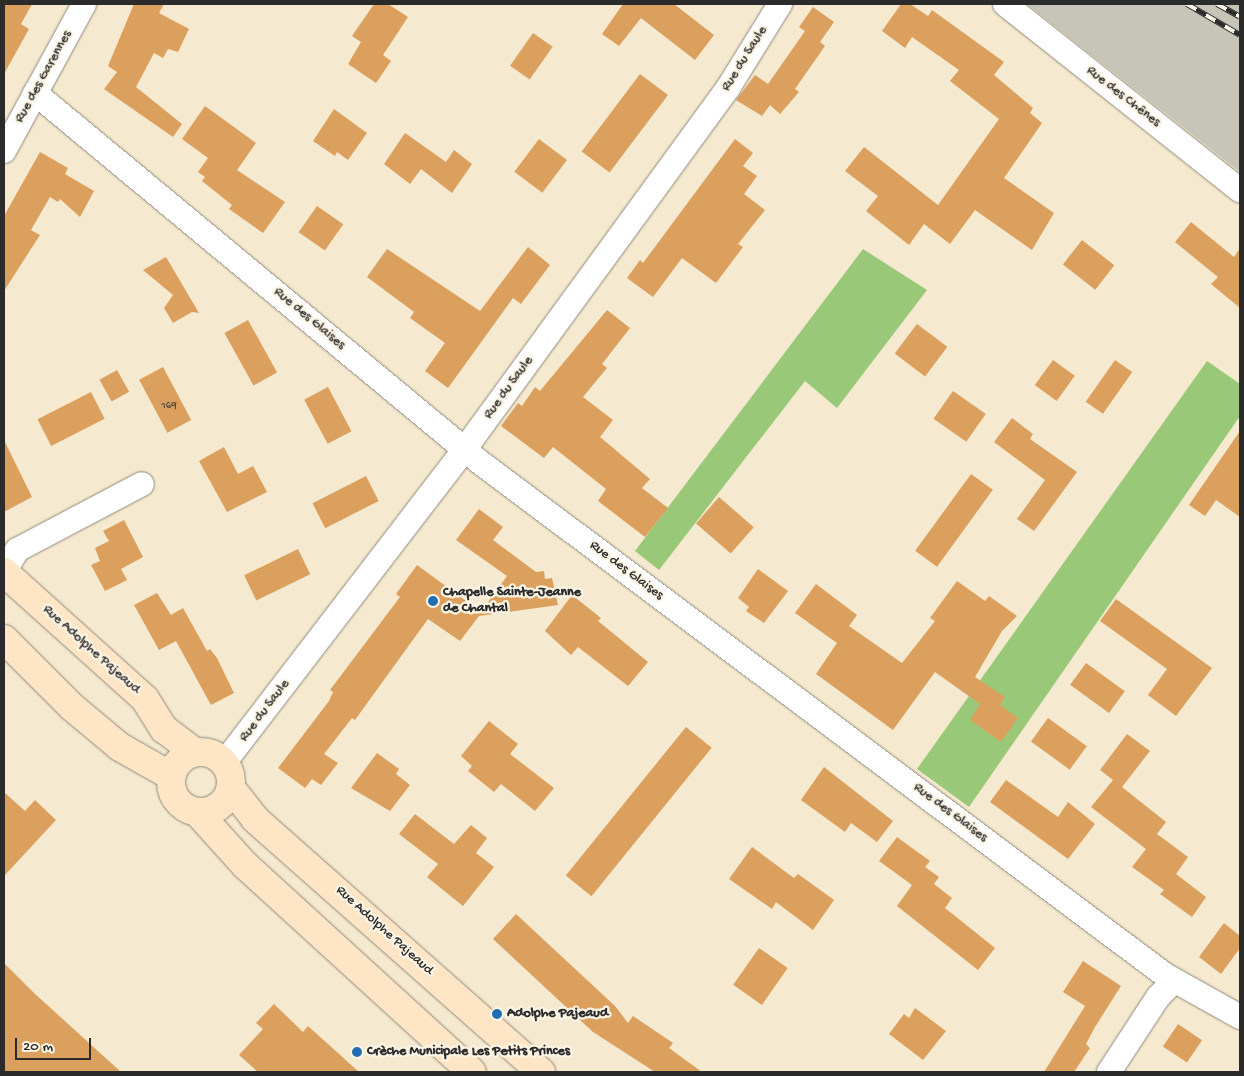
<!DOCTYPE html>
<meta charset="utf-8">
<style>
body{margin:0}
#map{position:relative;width:1244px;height:1076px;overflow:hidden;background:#f5e9cf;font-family:"Gochi Hand",sans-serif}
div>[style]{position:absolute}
.industrial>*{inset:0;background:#c6c5b8}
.green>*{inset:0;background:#99c978}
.building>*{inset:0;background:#dca05e;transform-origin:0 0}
.roads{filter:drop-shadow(0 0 1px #908a7d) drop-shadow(0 0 1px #908a7d)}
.street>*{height:24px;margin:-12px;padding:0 12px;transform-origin:12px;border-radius:12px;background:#fff}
.secondary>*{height:28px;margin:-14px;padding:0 14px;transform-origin:14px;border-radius:14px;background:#fde5c5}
.secondary>.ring{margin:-14px;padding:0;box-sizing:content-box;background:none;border:28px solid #fde5c5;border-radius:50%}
.rail>*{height:5.5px;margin-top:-2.75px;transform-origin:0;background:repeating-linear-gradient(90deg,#fcf5e5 0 11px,#2b2b2b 0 22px);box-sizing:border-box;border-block:1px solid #2b2b2b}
.dots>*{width:14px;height:14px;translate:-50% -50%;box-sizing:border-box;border:2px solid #fcf5e5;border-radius:50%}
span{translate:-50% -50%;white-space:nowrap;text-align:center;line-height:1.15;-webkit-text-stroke:4.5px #fcf5e5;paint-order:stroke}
.number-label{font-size:11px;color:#574838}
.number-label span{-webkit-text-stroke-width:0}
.street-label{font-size:14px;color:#2b2b2b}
.poi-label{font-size:14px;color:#2b2b2b;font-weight:700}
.left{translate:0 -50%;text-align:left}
.frame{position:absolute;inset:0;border:5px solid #2b2b2b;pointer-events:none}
.scale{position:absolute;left:15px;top:1038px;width:76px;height:22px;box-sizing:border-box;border:2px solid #2b2b2b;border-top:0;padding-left:6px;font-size:15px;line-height:18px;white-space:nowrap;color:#2b2b2b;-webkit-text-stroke:4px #fcf5e5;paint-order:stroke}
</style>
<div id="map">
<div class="industrial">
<i style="clip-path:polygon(1027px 4px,1240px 4px,1240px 172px)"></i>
</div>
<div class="green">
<i style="clip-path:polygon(863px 249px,927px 290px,837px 408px,805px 381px,659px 570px,635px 551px)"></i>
<i style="clip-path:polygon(1207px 361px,1240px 384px,1240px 416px,969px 807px,917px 769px)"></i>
</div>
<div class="building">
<i style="clip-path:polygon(4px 4px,32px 4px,21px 24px,29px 29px,4px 74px)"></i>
<i style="clip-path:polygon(134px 4px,164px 4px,159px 13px,189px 29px,178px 52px,168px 49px,163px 58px,154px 53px,136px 87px,182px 124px,173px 137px,104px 89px,117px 72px,108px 66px)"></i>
<i style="clip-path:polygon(374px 4px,388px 4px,408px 17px,383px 55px,391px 61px,376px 83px,348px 64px,361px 42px,352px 36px)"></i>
<i style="clip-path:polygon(623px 4px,674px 4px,714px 35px,695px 60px,641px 18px,619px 46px,602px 34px)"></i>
<i style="clip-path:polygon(901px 4px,910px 4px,928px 16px,932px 10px,1004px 62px,994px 75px,1033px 108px,1030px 113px,1042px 123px,1004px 178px,1054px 213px,1032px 250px,975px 210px,950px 244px,924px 224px,909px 245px,866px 211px,878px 196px,845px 171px,864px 147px,938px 205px,999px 119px,950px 81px,959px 70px,912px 37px,905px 48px,882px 31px)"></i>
<i style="clip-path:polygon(813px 7px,834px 22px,820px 42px,825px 46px,795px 89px,799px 92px,780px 114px,770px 105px,762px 116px,736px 100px,755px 75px,768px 84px,805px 31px,799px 27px)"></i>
<i style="left:533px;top:33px;width:24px;height:40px;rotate:35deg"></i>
<i style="left:640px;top:74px;width:35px;height:97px;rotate:37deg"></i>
<i style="clip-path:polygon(205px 106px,256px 143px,237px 170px,285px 202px,263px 233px,229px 209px,232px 205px,202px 181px,205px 177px,198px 172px,208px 158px,182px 139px)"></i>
<i style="clip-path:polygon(334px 109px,367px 133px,348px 160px,337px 152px,335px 156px,313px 141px)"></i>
<i style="clip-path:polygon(405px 133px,446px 162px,454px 150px,472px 164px,452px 193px,421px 169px,410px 184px,384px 164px)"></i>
<i style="left:539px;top:139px;width:35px;height:41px;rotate:37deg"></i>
<i style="clip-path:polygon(735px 139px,753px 153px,743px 166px,757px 176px,744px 194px,765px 210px,738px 244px,743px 247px,716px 283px,682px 258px,653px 297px,627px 278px,640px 260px,643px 263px)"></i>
<i style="clip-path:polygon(40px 152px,68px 168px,65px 174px,94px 191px,80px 217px,60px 199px,58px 202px,50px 197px,31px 230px,40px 235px,4px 291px,4px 216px)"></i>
<i style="left:317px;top:206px;width:32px;height:32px;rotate:35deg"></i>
<i style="clip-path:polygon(1191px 222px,1234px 257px,1240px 248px,1240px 308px,1211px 284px,1218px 277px,1175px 242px)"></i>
<i style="left:1082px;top:240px;width:41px;height:31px;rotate:38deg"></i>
<i style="clip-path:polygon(528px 247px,550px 265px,521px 304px,513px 298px,448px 388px,425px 371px,445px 343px,410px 318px,414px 312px,367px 277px,387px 249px,480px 311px)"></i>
<i style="clip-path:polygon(166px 257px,199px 313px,192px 312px,173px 323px,164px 308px,173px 295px,143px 270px)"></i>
<i style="clip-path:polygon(607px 310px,630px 328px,602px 364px,607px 368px,583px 397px,613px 420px,600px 437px,650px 479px,642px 488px,668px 508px,645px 537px,598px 501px,606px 489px,553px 447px,544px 458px,501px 426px,518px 403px,522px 406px,535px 387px,540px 391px)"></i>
<i style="left:248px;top:320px;width:60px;height:27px;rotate:61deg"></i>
<i style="left:917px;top:324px;width:38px;height:37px;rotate:37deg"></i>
<i style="left:1053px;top:360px;width:27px;height:31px;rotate:36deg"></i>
<i style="left:1115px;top:360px;width:21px;height:51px;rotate:35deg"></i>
<i style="left:163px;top:367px;width:60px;height:27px;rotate:62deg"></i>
<i style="left:117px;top:370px;width:25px;height:20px;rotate:61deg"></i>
<i style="left:328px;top:387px;width:50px;height:27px;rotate:62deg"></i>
<i style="left:953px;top:391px;width:40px;height:34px;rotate:35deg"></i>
<i style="left:91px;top:392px;width:30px;height:60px;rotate:63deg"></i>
<i style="clip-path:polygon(1012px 418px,1033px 434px,1030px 439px,1077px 472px,1034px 531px,1017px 519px,1045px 480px,994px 442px)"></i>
<i style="clip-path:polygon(1240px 431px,1240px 517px,1216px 500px,1205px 516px,1189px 505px)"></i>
<i style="clip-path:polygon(4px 440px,32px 497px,4px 512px)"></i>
<i style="clip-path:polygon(224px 447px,238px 474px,253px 466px,267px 492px,227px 512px,199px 461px)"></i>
<i style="left:971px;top:474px;width:27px;height:95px;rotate:36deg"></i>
<i style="left:366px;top:476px;width:28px;height:60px;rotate:63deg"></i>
<i style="left:719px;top:497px;width:46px;height:35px;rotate:41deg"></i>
<i style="clip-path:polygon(479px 509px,503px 527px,493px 540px,536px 572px,544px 571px,545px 579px,552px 578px,558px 605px,479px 616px,460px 641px,428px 619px,355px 720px,352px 718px,324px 754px,338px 763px,321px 785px,312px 779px,305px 788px,278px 768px,329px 701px,333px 692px,330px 690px,400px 597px,396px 594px,417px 565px,481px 612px,507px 576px,456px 540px)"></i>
<i style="clip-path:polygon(124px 520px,143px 557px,121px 569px,127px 580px,105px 591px,91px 565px,100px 561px,95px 548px,109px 541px,103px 531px)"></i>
<i style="left:298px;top:549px;width:28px;height:60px;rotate:64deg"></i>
<i style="clip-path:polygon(758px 569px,788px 591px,764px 623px,746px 611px,749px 607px,738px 598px)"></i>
<i style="clip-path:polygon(957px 581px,985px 601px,989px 596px,1017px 616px,1002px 631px,975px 677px,1005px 697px,1000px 705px,1018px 718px,1001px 742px,970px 720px,980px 704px,935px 672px,893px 730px,816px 674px,837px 643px,795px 613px,816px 584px,857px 615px,849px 626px,902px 663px,935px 621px,930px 618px)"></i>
<i style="clip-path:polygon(157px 593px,171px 615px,183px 608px,207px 651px,210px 649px,217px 658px,234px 693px,211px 705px,176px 641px,159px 650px,134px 605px)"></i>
<i style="clip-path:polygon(572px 595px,601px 618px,598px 621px,648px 662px,628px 686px,578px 647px,571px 655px,545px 631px)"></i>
<i style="clip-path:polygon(1116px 599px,1212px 668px,1176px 716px,1148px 695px,1167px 669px,1100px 621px)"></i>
<i style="left:1086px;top:663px;width:48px;height:27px;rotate:36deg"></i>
<i style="left:1048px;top:718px;width:48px;height:29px;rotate:36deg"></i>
<i style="clip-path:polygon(489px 721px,518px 744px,510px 754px,554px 788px,535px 811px,501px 784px,494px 792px,468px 771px,472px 766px,461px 756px)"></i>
<i style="left:686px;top:727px;width:33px;height:191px;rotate:39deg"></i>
<i style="clip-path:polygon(1127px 734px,1150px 751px,1122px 787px,1166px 822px,1157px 834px,1188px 857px,1176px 874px,1206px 897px,1192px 917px,1160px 894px,1164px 890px,1132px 867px,1146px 849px,1091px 807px,1113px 780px,1100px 770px)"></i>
<i style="clip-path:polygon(377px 753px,399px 769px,396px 774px,410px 785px,390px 811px,351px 788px)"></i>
<i style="clip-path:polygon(824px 767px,893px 821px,877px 842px,851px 823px,845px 832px,801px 800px)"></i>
<i style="clip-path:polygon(1006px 780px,1058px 817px,1068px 802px,1095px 824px,1068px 859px,990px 802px)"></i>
<i style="clip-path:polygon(4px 792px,25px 811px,35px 800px,56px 820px,4px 876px)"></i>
<i style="clip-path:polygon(415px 814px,454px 844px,471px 825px,487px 838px,476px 853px,494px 867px,463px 906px,427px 877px,438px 864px,399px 834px)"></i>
<i style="clip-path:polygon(897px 837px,930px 861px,925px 867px,939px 877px,934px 884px,952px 898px,945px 908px,995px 948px,978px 970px,897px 906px,912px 885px,879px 861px)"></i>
<i style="clip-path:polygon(752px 847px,794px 878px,798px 874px,834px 900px,813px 930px,776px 902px,772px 909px,729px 879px)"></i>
<i style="clip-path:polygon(516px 914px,615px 1006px,628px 1023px,633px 1016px,673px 1043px,669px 1048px,702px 1072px,655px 1072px,593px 1032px,493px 939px)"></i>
<i style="clip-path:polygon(1224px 923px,1240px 936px,1240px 948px,1221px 974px,1199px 957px)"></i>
<i style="left:759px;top:948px;width:35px;height:45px;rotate:35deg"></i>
<i style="clip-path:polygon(1083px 961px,1121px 986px,1095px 1027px,1086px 1044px,1090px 1048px,1074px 1072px,1044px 1072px,1085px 1006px,1063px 992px)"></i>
<i style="clip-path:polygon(4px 963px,34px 993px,121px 1072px,4px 1072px)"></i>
<i style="clip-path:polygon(274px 1004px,303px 1032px,308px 1026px,359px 1072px,258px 1072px,239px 1055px,263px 1029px,256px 1023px)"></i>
<i style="clip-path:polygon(915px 1008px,946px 1031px,923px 1060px,889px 1034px,904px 1014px,909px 1018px)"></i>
<i style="left:1178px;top:1024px;width:29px;height:27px;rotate:34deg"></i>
</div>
<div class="roads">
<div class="street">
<i style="left:1005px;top:4px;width:300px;rotate:38.4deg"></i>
<i style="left:35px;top:93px;width:579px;rotate:39.68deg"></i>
<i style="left:481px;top:463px;width:854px;rotate:36.82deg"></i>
<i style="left:1165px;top:975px;width:86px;rotate:29.2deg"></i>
<i style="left:4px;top:151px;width:167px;rotate:-61.4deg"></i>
<i style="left:4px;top:572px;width:26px;rotate:-59deg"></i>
<i style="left:17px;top:550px;width:141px;rotate:-27.8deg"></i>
<i style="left:224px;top:763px;width:394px;rotate:-52.5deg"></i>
<i style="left:464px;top:450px;width:448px;rotate:-53.9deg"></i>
<i style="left:728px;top:88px;width:99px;rotate:-58.2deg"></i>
<i style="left:1109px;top:1072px;width:90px;rotate:-56.8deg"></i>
<i style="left:1158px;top:997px;width:23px;rotate:-45deg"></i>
</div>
<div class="secondary">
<i style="left:4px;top:572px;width:190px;rotate:42deg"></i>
<i style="left:145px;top:699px;width:36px;rotate:58deg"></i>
<i style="left:164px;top:729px;width:38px;rotate:37deg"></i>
<i style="left:4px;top:639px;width:96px;rotate:45deg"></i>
<i style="left:72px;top:707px;width:62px;rotate:39.8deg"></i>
<i style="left:120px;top:747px;width:59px;rotate:29.6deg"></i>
<i class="ring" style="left:171px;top:752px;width:32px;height:32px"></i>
<i style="left:231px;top:788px;width:39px;rotate:52deg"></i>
<i style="left:255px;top:819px;width:382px;rotate:41.5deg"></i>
<i style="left:198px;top:813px;width:70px;rotate:47.9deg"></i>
<i style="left:245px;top:865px;width:307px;rotate:42.4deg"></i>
</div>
</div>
<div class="rail">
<i style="left:1187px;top:4px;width:61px;rotate:30.3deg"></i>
<i style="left:1217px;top:4px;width:26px;rotate:29deg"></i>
</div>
<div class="dots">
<i style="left:433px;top:601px;background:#1f6fb2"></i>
<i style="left:497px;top:1014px;background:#1f6fb2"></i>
<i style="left:357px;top:1052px;background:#1f6fb2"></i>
</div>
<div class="number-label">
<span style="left:169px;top:406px">169</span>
</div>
<div class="street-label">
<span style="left:745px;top:59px;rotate:-58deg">Rue du Saule</span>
<span style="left:44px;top:77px;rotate:-61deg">Rue des Garennes</span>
<span style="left:1123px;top:97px;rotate:38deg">Rue des Chênes</span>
<span style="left:309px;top:319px;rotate:40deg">Rue des Glaises</span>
<span style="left:509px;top:388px;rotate:-54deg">Rue du Saule</span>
<span style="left:626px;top:571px;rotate:37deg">Rue des Glaises</span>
<span style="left:91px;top:650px;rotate:42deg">Rue Adolphe Pajeaud</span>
<span style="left:265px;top:711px;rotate:-53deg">Rue du Saule</span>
<span style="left:950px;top:813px;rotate:37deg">Rue des Glaises</span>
<span style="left:384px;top:931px;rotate:42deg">Rue Adolphe Pajeaud</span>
</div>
<div class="poi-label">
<span class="left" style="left:443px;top:601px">Chapelle Sainte-Jeanne<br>de Chantal</span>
<span class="left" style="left:507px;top:1014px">Adolphe Pajeaud</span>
<span class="left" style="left:367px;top:1052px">Crèche Municipale Les Petits Princes</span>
</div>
<div class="frame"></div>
<div class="scale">20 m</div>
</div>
